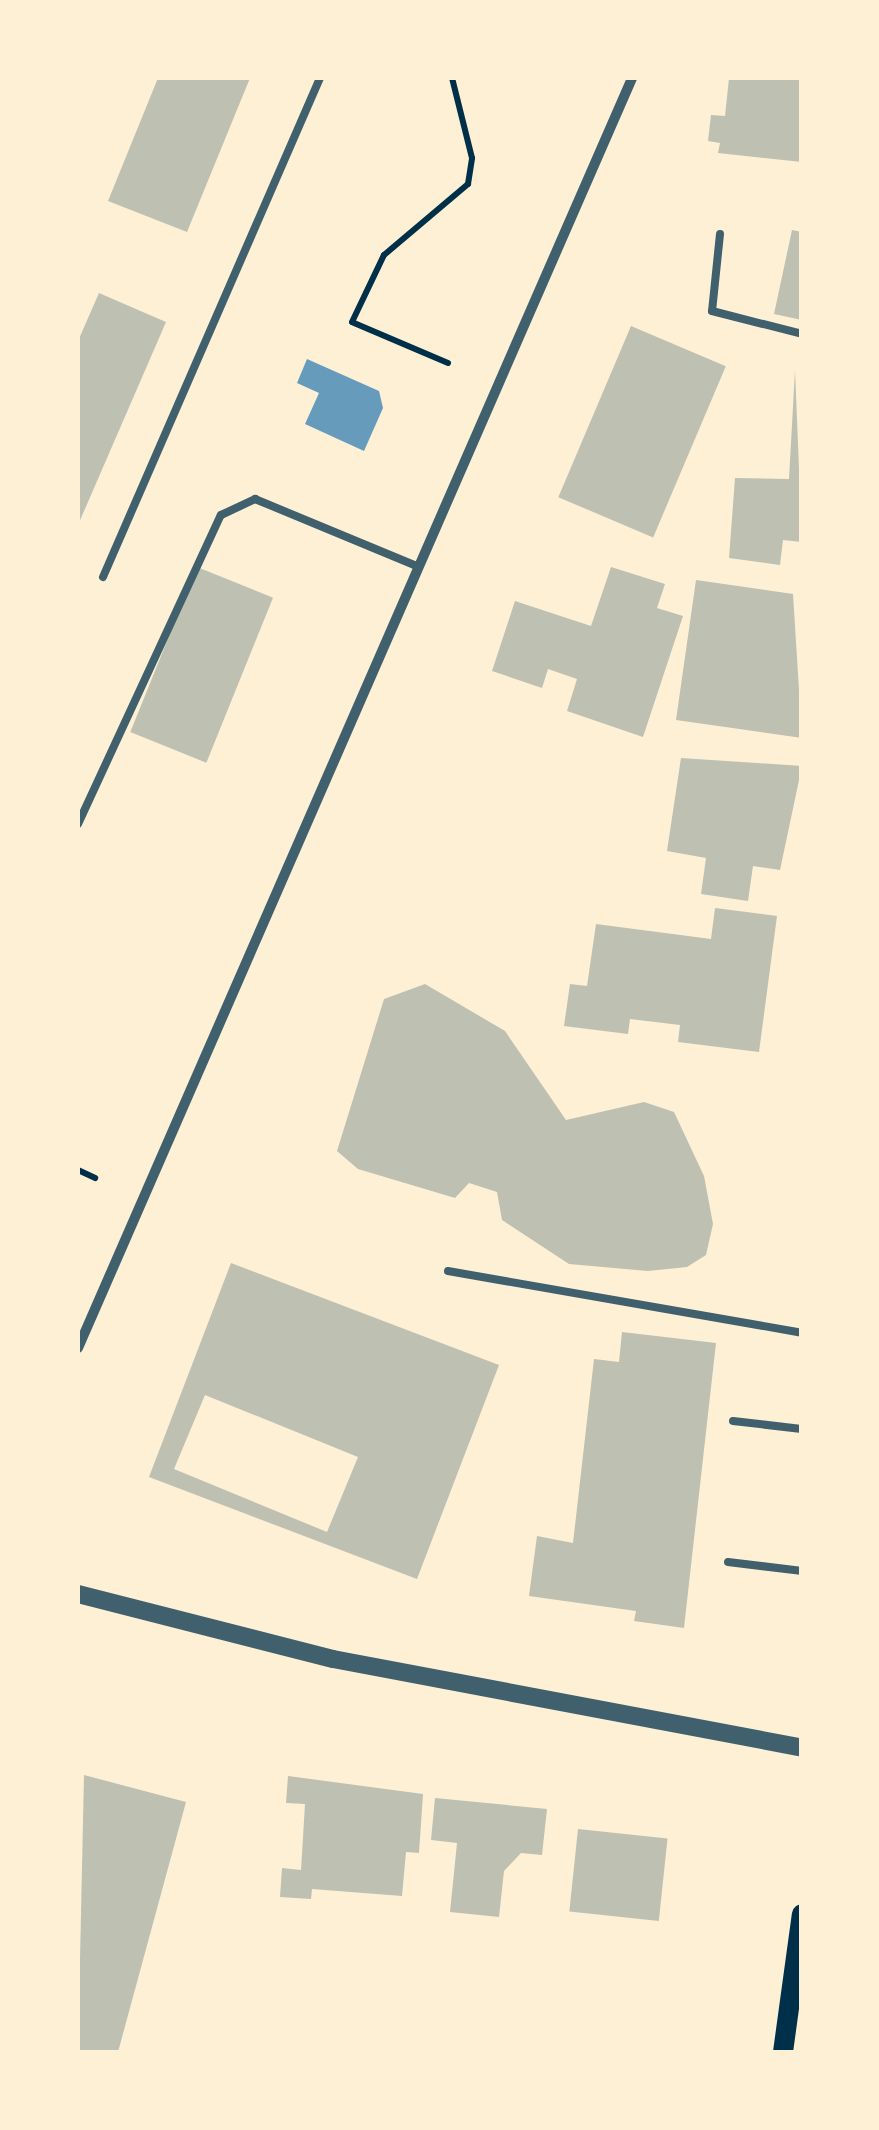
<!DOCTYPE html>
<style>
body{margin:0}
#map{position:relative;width:879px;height:2130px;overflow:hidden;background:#fdf0d5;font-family:Spectral,serif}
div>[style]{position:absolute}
.water>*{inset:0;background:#669bbc}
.building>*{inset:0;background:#bec0b2;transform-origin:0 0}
.path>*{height:6px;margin:-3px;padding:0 3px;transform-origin:3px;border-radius:3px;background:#003049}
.service>*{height:8px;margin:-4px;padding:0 4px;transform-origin:4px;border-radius:4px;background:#3f606c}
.minor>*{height:10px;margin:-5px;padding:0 5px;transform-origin:5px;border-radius:5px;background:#3f606c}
.tertiary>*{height:18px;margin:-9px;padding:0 9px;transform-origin:9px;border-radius:9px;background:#3f606c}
.secondary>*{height:20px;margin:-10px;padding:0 10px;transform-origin:10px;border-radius:10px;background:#003049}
span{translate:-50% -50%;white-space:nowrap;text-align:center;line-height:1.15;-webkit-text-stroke:10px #fdf0d5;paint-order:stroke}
.frame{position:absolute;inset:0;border:80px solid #fdf0d5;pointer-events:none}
</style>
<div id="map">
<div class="water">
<i style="clip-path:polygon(307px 359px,379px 391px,383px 408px,364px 451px,305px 424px,319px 393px,297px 383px)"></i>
</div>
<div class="building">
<i style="clip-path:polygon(158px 78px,250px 78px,187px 232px,108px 201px)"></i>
<i style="clip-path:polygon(729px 78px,802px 78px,802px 162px,718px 153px,720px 143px,708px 141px,711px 115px,725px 116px)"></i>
<i style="clip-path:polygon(792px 230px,802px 232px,802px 320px,774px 314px)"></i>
<i style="clip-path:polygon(99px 293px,166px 322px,78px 525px,78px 341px)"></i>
<i style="left:631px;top:326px;width:103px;height:186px;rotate:23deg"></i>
<i style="clip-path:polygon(795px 370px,802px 542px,783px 540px,780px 565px,729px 558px,735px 478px,789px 479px)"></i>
<i style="left:197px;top:567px;width:82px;height:178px;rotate:22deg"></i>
<i style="clip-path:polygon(611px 567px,665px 584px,657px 608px,683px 616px,643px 737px,567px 711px,577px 679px,548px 669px,542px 688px,492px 671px,515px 601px,591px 626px)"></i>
<i style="clip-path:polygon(696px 580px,793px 594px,802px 738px,676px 720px)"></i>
<i style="clip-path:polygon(681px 758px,802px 766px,780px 870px,753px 866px,748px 901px,701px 894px,706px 858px,667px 851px)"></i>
<i style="clip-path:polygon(715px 908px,777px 916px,759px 1052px,678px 1042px,680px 1025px,630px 1019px,628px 1034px,564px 1026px,570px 984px,587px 986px,596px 924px,711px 939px)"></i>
<i style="clip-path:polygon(425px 984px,505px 1031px,566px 1120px,644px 1102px,674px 1112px,704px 1176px,713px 1224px,706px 1255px,687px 1267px,648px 1271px,569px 1264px,502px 1220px,497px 1192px,469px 1183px,455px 1198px,358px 1169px,337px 1151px,384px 999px)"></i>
<i style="clip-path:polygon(evenodd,231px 1263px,499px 1365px,417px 1579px,149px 1477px,231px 1263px,205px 1395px,358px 1457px,327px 1532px,174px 1469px,205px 1395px)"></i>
<i style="clip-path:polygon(622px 1332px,716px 1343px,684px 1628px,634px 1621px,636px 1611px,529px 1596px,537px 1536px,573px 1543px,594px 1359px,619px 1362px)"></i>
<i style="clip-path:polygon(84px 1775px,186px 1802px,118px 2052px,78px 2052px)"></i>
<i style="clip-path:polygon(288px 1776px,423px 1794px,419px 1853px,406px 1852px,402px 1896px,312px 1889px,311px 1899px,280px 1897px,282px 1868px,301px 1870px,305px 1804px,286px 1803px)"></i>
<i style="clip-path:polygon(435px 1798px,547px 1809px,542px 1855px,521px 1853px,504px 1871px,499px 1917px,450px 1912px,457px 1843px,431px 1840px)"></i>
<i style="left:578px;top:1829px;width:90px;height:83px;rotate:6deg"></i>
</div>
<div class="path">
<i style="left:448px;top:363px;width:104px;rotate:-156.9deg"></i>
<i style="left:352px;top:322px;width:74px;rotate:-64.5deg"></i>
<i style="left:384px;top:255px;width:110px;rotate:-40.2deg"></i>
<i style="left:468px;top:184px;width:26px;rotate:-81deg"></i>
<i style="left:472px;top:158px;width:82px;rotate:-104deg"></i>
<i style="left:78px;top:1170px;width:19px;rotate:25deg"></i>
</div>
<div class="service">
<i style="left:720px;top:234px;width:77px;rotate:95.9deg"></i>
<i style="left:712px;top:311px;width:93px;rotate:14.3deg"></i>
<i style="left:103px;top:577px;width:544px;rotate:-66.5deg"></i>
<i style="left:78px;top:824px;width:340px;rotate:-65.2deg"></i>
<i style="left:221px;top:515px;width:38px;rotate:-25deg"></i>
<i style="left:255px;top:499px;width:175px;rotate:22.5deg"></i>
<i style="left:448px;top:1271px;width:359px;rotate:9.9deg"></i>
<i style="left:733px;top:1421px;width:69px;rotate:6.6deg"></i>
<i style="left:728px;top:1562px;width:75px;rotate:6.9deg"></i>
</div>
<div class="minor">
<i style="left:78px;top:1348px;width:1386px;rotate:-66.43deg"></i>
</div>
<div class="tertiary">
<i style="left:78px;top:1594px;width:263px;rotate:14.3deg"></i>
<i style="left:333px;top:1659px;width:477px;rotate:10.7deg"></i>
</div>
<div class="secondary">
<i style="left:783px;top:2052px;width:139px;rotate:-82.2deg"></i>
</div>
<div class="frame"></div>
</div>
